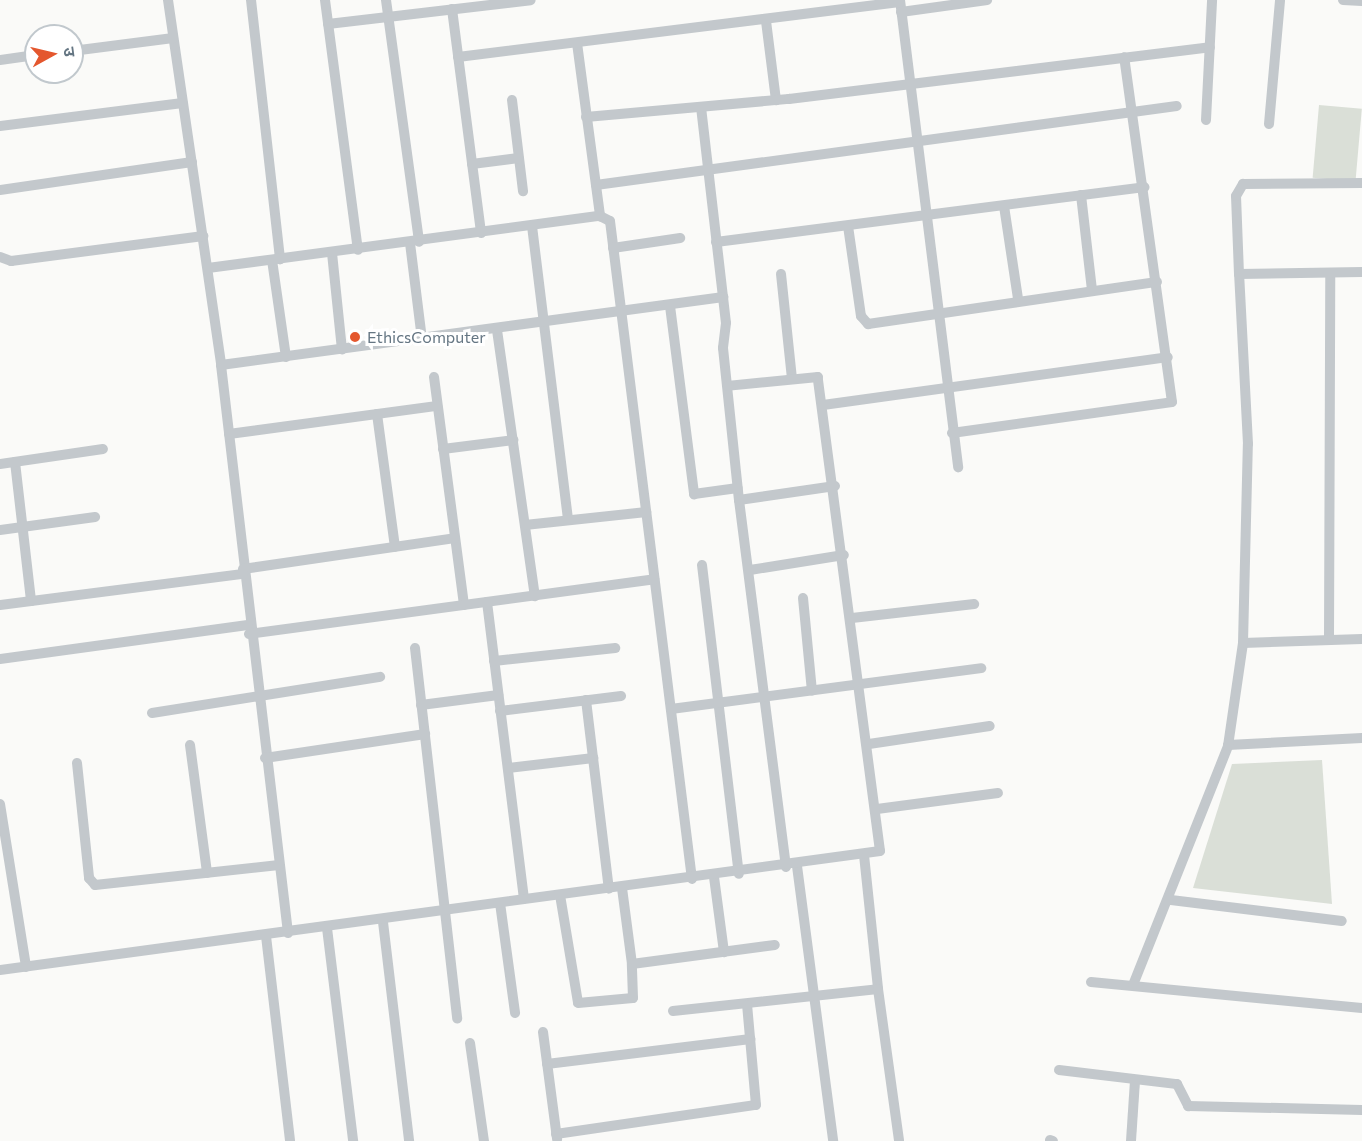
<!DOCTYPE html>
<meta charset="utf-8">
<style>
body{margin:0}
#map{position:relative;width:1362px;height:1141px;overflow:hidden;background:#fafaf8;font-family:Commissioner,"Noto Sans Devanagari",sans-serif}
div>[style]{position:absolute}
.green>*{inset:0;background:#dadfd7;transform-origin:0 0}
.street>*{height:10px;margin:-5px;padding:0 5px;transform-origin:5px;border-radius:5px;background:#c3c8cc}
.dots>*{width:16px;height:16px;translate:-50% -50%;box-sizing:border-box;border:3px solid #fff;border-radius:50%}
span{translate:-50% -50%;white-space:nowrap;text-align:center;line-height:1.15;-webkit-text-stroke:6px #fff;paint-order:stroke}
.poi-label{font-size:16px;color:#657683}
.left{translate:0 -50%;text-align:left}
.north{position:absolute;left:24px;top:24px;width:60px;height:60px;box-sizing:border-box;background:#fff;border:2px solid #c1c8cd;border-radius:50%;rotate:82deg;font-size:16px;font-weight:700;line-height:24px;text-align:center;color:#657683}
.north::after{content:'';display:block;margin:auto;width:21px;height:27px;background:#e4572e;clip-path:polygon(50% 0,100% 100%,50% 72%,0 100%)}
</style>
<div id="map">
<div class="green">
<i style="left:1319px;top:105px;width:43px;height:73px;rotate:5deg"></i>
<i style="clip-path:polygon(1322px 760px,1332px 904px,1193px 888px,1232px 764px)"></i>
</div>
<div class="street">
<i style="left:168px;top:0;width:369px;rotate:81.7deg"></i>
<i style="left:221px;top:365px;width:572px;rotate:83.27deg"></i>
<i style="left:251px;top:0;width:261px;rotate:83.6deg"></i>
<i style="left:325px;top:0;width:252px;rotate:82.5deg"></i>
<i style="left:386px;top:0;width:244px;rotate:82.2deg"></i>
<i style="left:900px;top:0;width:471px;rotate:82.9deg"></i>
<i style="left:1343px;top:0;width:19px;rotate:3deg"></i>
<i style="left:452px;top:9px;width:226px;rotate:82.6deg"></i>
<i style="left:901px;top:12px;width:87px;rotate:-7.9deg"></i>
<i style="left:766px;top:21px;width:80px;rotate:82.8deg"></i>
<i style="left:328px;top:24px;width:204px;rotate:-6.7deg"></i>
<i style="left:577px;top:43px;width:175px;rotate:82.4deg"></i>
<i style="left:600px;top:216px;width:11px;rotate:27deg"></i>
<i style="left:610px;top:221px;width:663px;rotate:82.9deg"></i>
<i style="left:72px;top:51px;width:102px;rotate:-7.3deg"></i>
<i style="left:458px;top:57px;width:445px;rotate:-7.1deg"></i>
<i style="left:0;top:60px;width:36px;rotate:-8deg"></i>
<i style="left:512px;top:100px;width:92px;rotate:83.1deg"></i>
<i style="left:701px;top:107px;width:217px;rotate:83.4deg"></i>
<i style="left:726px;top:323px;width:25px;rotate:97deg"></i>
<i style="left:723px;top:348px;width:153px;rotate:84deg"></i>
<i style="left:739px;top:500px;width:370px;rotate:82.7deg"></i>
<i style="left:586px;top:117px;width:204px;rotate:-5.1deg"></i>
<i style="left:789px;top:99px;width:424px;rotate:-7deg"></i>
<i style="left:1206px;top:120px;width:120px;rotate:-87.1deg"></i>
<i style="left:1269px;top:124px;width:124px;rotate:-84.9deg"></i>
<i style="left:0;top:126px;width:184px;rotate:-7.2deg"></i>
<i style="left:472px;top:164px;width:47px;rotate:-7.3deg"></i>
<i style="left:596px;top:185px;width:586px;rotate:-7.74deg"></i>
<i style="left:0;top:190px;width:194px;rotate:-8.3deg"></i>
<i style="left:1081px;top:195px;width:96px;rotate:83.4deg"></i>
<i style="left:1004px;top:206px;width:94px;rotate:81.4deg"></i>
<i style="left:532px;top:226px;width:295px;rotate:83deg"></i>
<i style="left:848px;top:226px;width:91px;rotate:81.8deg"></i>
<i style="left:861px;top:316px;width:11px;rotate:49deg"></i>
<i style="left:868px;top:324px;width:292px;rotate:-8.3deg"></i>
<i style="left:716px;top:242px;width:432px;rotate:-7.3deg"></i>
<i style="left:410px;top:243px;width:97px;rotate:82.9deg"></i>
<i style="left:613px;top:248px;width:68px;rotate:-8.5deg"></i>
<i style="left:332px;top:253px;width:97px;rotate:84.1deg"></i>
<i style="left:0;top:257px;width:12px;rotate:20deg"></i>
<i style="left:11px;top:261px;width:194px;rotate:-7.4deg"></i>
<i style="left:272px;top:260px;width:98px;rotate:81.8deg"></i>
<i style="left:208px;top:268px;width:395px;rotate:-7.6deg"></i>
<i style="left:781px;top:274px;width:105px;rotate:84deg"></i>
<i style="left:1239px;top:274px;width:78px;rotate:-92.2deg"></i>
<i style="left:1236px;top:196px;width:14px;rotate:-60deg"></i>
<i style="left:1243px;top:184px;width:119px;rotate:-0.5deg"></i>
<i style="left:670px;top:306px;width:190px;rotate:82.7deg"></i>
<i style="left:694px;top:494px;width:44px;rotate:-7.8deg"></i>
<i style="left:497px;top:330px;width:269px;rotate:81.9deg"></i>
<i style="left:221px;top:365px;width:507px;rotate:-7.71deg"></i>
<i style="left:434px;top:377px;width:230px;rotate:82.5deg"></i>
<i style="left:823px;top:405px;width:348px;rotate:-7.9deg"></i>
<i style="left:377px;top:414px;width:134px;rotate:82.3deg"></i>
<i style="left:952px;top:433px;width:222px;rotate:-8deg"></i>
<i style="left:1172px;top:402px;width:348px;rotate:-97.9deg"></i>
<i style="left:229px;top:434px;width:210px;rotate:-7.7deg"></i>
<i style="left:443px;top:449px;width:71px;rotate:-7.3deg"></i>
<i style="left:15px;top:462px;width:140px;rotate:83.4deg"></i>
<i style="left:0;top:464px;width:104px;rotate:-8.3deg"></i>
<i style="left:739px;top:500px;width:97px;rotate:-8.3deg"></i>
<i style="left:525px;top:525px;width:122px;rotate:-6.1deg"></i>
<i style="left:0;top:530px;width:96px;rotate:-7.8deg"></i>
<i style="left:702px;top:565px;width:311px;rotate:83.2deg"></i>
<i style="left:243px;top:569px;width:214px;rotate:-8.3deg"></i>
<i style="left:750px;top:570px;width:95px;rotate:-9.1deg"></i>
<i style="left:803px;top:598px;width:93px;rotate:84.5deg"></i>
<i style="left:487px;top:602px;width:299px;rotate:82.9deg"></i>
<i style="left:0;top:605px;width:245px;rotate:-7.3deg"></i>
<i style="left:852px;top:618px;width:123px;rotate:-6.5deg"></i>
<i style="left:249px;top:634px;width:409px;rotate:-7.7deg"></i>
<i style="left:1329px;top:640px;width:367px;rotate:-89.8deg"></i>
<i style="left:1243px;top:643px;width:119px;rotate:-1.9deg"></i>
<i style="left:415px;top:648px;width:373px;rotate:83.5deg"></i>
<i style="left:0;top:659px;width:250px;rotate:-7.8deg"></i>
<i style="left:494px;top:661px;width:122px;rotate:-6.1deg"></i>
<i style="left:586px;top:700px;width:190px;rotate:83.1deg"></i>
<i style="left:421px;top:705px;width:78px;rotate:-7.4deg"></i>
<i style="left:671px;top:709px;width:313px;rotate:-7.5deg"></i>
<i style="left:500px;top:711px;width:122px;rotate:-7.1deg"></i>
<i style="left:152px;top:713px;width:231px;rotate:-9deg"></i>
<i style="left:869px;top:744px;width:122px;rotate:-8.5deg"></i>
<i style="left:190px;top:745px;width:129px;rotate:82.4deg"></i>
<i style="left:1228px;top:745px;width:134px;rotate:-3deg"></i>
<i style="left:265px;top:758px;width:162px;rotate:-8.5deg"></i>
<i style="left:77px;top:763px;width:116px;rotate:84deg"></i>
<i style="left:89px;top:878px;width:9px;rotate:49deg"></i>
<i style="left:95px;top:885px;width:185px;rotate:-6.2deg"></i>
<i style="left:508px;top:768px;width:86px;rotate:-6.7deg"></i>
<i style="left:0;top:804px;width:165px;rotate:80.9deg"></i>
<i style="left:877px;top:809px;width:122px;rotate:-7.5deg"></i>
<i style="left:864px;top:855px;width:135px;rotate:84deg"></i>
<i style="left:797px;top:866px;width:277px;rotate:82.5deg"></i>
<i style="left:714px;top:877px;width:76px;rotate:82.4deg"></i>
<i style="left:622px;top:888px;width:77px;rotate:82.5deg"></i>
<i style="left:632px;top:964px;width:144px;rotate:-7.6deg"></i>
<i style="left:560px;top:895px;width:109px;rotate:80.5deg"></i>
<i style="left:578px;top:1003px;width:55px;rotate:-5.2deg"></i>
<i style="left:633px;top:998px;width:34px;rotate:-92deg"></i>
<i style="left:1171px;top:900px;width:172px;rotate:7deg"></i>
<i style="left:500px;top:903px;width:111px;rotate:82.2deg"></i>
<i style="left:383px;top:922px;width:221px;rotate:83.2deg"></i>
<i style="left:327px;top:928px;width:215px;rotate:83deg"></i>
<i style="left:266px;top:936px;width:206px;rotate:83.3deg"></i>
<i style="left:0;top:970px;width:888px;rotate:-7.7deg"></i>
<i style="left:880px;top:851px;width:478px;rotate:-97.5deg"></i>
<i style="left:818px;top:377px;width:91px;rotate:174.4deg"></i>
<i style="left:1091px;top:982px;width:272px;rotate:5.5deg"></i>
<i style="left:1133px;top:985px;width:257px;rotate:-68.3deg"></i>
<i style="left:1228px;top:746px;width:104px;rotate:-81.7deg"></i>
<i style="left:1243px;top:643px;width:199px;rotate:-88.6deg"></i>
<i style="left:1248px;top:444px;width:170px;rotate:-93deg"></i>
<i style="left:1239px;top:274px;width:123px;rotate:-0.9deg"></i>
<i style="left:673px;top:1011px;width:206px;rotate:-6.1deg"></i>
<i style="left:878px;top:989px;width:153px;rotate:82.1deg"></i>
<i style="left:543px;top:1032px;width:108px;rotate:82.5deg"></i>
<i style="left:470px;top:1043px;width:99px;rotate:81.9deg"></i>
<i style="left:547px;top:1064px;width:205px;rotate:-7deg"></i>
<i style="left:1059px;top:1070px;width:119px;rotate:6.8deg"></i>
<i style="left:1177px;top:1084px;width:25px;rotate:63deg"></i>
<i style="left:1188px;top:1106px;width:174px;rotate:1.3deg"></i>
<i style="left:556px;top:1134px;width:202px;rotate:-8.3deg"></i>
<i style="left:756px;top:1105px;width:100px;rotate:-95.1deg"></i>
<i style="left:1050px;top:1140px;width:3px;rotate:18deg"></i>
<i style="left:1131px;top:1141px;width:60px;rotate:-86.2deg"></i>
</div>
<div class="dots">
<i style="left:355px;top:337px;background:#e4572e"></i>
</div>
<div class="poi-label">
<span class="left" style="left:367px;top:337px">EthicsComputer</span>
</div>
<div class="north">उ</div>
</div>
